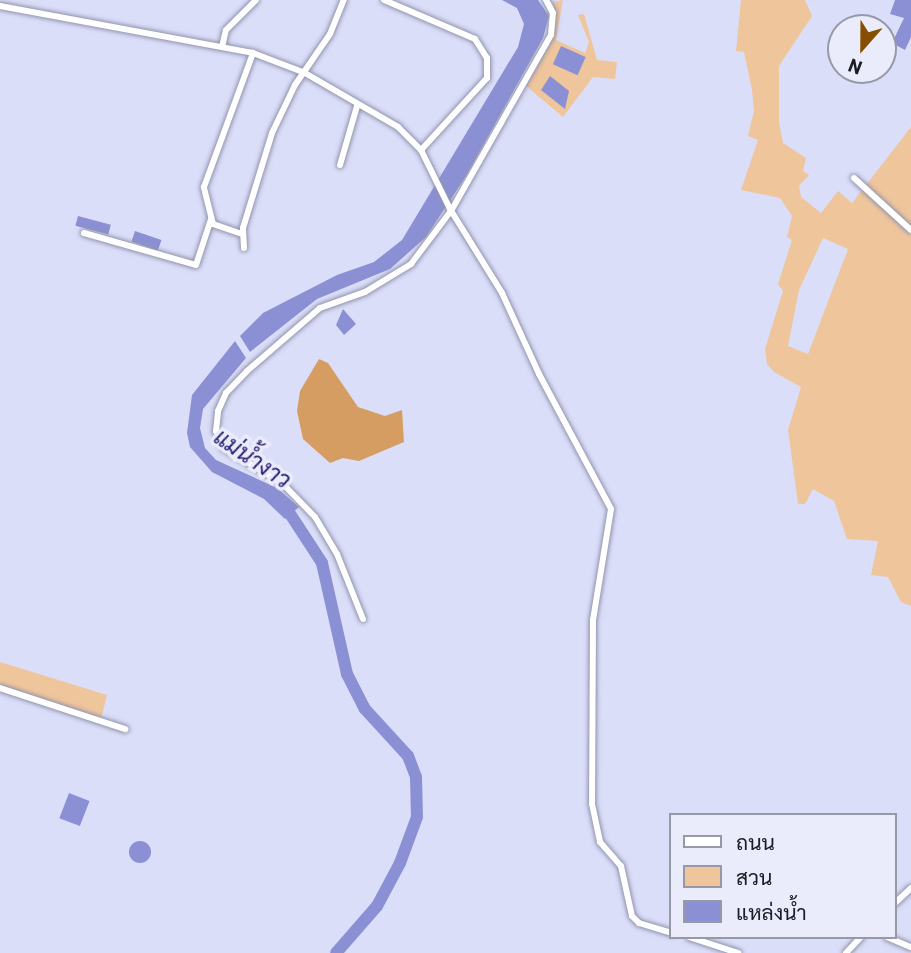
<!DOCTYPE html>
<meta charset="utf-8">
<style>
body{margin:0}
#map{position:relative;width:911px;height:953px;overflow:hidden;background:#dbdef9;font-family:Barlow,Sarabun,sans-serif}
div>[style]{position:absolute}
.green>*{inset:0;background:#efc59c}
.forest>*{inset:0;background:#d69d62}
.water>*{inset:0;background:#8b90d5;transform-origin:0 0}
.round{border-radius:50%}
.river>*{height:12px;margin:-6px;padding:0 6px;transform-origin:6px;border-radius:6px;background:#8b90d5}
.roads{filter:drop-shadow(0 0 2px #9194ad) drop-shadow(0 0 2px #9194ad)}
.street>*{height:6px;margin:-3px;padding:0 3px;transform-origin:3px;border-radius:3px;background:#fff}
span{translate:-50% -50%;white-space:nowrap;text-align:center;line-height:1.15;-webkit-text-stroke:7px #eaecfc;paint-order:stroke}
.water-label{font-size:23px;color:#292272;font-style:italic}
.legend{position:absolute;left:669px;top:813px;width:228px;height:126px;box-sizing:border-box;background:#eaecfc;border:2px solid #9799a6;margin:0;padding:9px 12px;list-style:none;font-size:21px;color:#1b1c25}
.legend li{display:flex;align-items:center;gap:14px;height:35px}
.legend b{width:35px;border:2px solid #9799a6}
.north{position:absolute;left:827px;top:14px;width:70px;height:70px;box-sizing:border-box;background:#eaecfc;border:2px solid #9799a6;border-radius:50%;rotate:201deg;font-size:19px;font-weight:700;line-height:28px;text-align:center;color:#1b1c25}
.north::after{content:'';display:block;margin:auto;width:24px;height:32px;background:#864f00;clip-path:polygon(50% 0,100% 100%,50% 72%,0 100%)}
</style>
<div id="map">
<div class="green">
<i style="clip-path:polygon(563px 0,556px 40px,585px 53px,589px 42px,578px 15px,584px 14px,597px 60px,617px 62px,615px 79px,593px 77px,563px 117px,526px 86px,552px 40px,556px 19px,553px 2px)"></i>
<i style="clip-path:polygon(evenodd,741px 0,805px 0,812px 16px,779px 66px,779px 123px,783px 143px,806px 158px,803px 171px,809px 175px,799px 186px,801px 197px,821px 213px,838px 191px,852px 203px,911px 127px,911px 606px,901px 602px,888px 577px,871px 575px,878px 541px,847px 539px,834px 501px,813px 489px,805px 504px,798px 504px,788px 430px,801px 387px,774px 372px,767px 364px,765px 349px,783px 291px,778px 284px,792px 240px,787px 237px,792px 216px,780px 198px,741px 190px,758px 140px,748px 136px,754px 111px,752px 90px,744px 52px,736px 51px,741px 0,823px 238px,848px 249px,808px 354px,788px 346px,799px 290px,823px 238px)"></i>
<i style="clip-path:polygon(0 662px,107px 695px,101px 719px,0 686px)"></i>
</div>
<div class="forest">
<i style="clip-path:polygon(319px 359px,328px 363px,358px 407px,385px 416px,402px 410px,404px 442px,359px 461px,343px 458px,330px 463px,303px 439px,297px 411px,300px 391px)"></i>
</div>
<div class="water">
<i style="clip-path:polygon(502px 0,538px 0,549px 16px,543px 38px,466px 176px,426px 237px,390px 269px,317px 299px,250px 352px,240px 336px,263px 313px,337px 275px,374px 262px,402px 240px,518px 47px,524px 24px,517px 8px)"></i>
<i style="clip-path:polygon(895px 0,911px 0,911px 37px,905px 50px,892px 43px,904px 18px,890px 14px)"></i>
<i style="left:561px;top:46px;width:27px;height:20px;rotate:24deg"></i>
<i style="clip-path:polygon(550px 76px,569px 91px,565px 109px,541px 90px)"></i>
<i style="left:78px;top:216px;width:34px;height:10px;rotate:15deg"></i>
<i style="left:135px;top:231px;width:28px;height:11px;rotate:19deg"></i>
<i style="clip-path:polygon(343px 309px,356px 324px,344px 335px,336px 325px)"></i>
<i style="clip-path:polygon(235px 341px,246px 358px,203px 409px,200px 428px,205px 448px,216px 460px,277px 488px,299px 507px,285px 519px,264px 499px,212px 472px,190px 447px,187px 433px,192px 395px)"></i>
<i style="left:69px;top:793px;width:22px;height:27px;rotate:21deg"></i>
<i class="round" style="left:129px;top:841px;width:22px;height:22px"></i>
</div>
<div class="river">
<i style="left:281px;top:500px;width:75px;rotate:56.9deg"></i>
<i style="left:322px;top:563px;width:114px;rotate:77.3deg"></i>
<i style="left:347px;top:674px;width:39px;rotate:63deg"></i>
<i style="left:365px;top:709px;width:64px;rotate:47.5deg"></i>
<i style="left:408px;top:756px;width:22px;rotate:69deg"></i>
<i style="left:416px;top:777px;width:40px;rotate:88.6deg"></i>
<i style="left:417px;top:817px;width:49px;rotate:110.3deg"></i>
<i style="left:400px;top:863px;width:49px;rotate:118.1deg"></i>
<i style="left:377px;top:906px;width:62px;rotate:131.1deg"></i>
</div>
<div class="roads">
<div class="street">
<i style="left:384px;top:0;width:99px;rotate:23.2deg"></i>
<i style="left:475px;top:39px;width:22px;rotate:58deg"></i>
<i style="left:487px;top:58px;width:20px;rotate:90deg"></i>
<i style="left:487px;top:78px;width:98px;rotate:132.5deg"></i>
<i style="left:0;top:6px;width:257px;rotate:10.5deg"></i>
<i style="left:253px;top:53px;width:56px;rotate:21deg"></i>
<i style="left:305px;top:73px;width:108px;rotate:30.1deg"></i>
<i style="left:398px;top:127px;width:33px;rotate:45deg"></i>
<i style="left:421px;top:150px;width:66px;rotate:63.8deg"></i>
<i style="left:450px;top:209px;width:99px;rotate:58.2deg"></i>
<i style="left:502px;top:293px;width:89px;rotate:65.4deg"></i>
<i style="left:539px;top:374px;width:153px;rotate:61.9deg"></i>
<i style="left:611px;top:509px;width:112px;rotate:99.2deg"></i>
<i style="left:593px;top:620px;width:184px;rotate:90.3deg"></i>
<i style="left:592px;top:804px;width:39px;rotate:78deg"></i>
<i style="left:600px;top:842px;width:32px;rotate:49deg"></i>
<i style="left:621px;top:866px;width:51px;rotate:77.6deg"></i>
<i style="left:632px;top:916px;width:10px;rotate:45deg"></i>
<i style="left:639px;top:923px;width:34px;rotate:17deg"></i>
<i style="left:222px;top:47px;width:17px;rotate:-77deg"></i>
<i style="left:226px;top:30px;width:42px;rotate:-45deg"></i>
<i style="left:340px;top:165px;width:61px;rotate:-73.9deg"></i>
<i style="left:854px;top:178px;width:77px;rotate:42.4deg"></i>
<i style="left:84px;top:233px;width:116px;rotate:15.9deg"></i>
<i style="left:196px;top:265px;width:48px;rotate:-71.9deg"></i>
<i style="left:242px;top:234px;width:31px;rotate:-161deg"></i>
<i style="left:213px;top:224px;width:38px;rotate:-104deg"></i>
<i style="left:204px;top:187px;width:143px;rotate:-69.9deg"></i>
<i style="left:244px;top:248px;width:20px;rotate:-93deg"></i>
<i style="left:243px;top:228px;width:99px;rotate:-73deg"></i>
<i style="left:272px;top:133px;width:53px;rotate:-64.4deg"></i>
<i style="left:295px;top:85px;width:62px;rotate:-55.5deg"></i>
<i style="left:330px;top:34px;width:37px;rotate:-68deg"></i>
<i style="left:363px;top:619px;width:70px;rotate:-111.8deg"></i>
<i style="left:337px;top:554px;width:43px;rotate:-120.7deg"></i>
<i style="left:315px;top:517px;width:46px;rotate:-134.1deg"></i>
<i style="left:283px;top:484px;width:69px;rotate:-148.6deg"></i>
<i style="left:224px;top:448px;width:19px;rotate:-115deg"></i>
<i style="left:216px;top:431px;width:20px;rotate:-84deg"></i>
<i style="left:218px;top:411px;width:20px;rotate:-66deg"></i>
<i style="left:226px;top:393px;width:30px;rotate:-46deg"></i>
<i style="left:247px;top:371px;width:96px;rotate:-40.8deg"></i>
<i style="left:320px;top:308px;width:48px;rotate:-19.6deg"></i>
<i style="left:365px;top:292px;width:54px;rotate:-31.3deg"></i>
<i style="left:411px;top:264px;width:66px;rotate:-53deg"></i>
<i style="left:451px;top:211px;width:202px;rotate:-60.4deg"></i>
<i style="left:551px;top:35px;width:22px;rotate:-85deg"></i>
<i style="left:553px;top:13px;width:15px;rotate:-118deg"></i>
<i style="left:0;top:688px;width:132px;rotate:18.2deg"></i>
<i style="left:895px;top:903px;width:22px;rotate:-43deg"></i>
<i style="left:689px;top:937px;width:52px;rotate:18.1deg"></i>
<i style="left:887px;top:937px;width:26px;rotate:23deg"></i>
<i style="left:846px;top:953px;width:22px;rotate:-47deg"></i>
</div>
</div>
<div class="water-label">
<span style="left:253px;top:458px;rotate:34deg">แม่น้ำงาว</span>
</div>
<ul class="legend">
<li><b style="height:9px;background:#fff"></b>ถนน</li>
<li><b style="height:19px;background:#efc59c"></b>สวน</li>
<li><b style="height:19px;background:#8b90d5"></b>แหล่งน้ำ</li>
</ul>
<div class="north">N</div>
</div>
